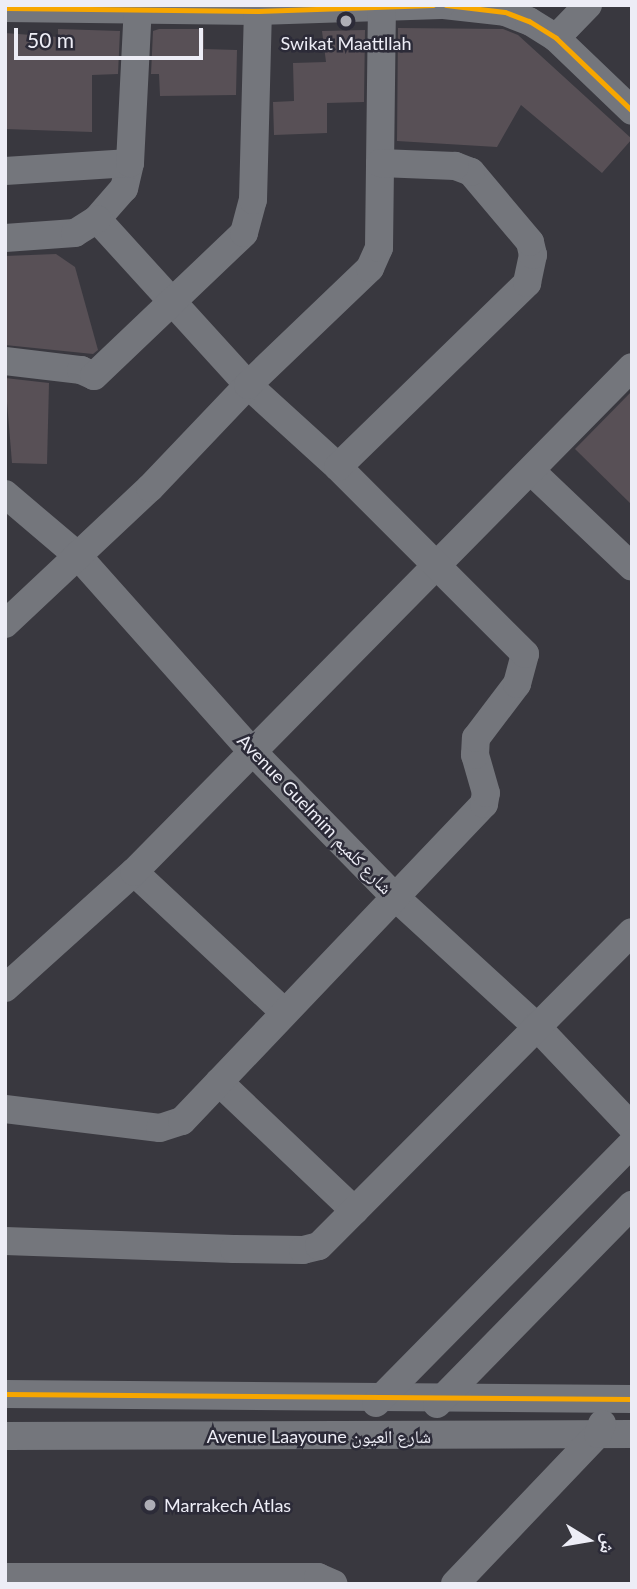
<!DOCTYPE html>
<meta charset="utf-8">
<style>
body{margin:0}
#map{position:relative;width:637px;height:1589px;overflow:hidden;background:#39383f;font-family:Lato,"Noto Naskh Arabic",sans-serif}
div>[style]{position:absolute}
.building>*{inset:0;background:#585056}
.street>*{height:28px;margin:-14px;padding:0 14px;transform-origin:14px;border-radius:14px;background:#74767c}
.bus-1>*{height:5px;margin:-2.5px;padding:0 2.5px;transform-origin:2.5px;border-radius:2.5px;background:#f7a600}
.dots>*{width:19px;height:19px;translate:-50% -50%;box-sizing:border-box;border:4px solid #2c2b38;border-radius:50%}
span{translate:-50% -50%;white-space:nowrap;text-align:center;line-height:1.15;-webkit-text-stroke:5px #2c2b38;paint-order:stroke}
.poi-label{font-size:18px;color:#ededf6}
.left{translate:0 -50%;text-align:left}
.street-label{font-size:18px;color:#ededf6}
.frame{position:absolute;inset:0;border:7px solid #ededf6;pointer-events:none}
.north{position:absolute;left:553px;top:1505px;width:70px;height:70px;-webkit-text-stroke:5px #2c2b38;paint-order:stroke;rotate:101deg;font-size:19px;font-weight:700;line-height:28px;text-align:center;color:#ededf6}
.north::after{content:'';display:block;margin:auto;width:24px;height:32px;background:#ededf6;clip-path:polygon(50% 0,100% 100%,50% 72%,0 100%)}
.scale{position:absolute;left:14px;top:28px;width:189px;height:32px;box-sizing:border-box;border:4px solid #ededf6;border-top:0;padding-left:9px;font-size:21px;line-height:24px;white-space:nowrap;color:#ededf6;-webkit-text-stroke:5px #2c2b38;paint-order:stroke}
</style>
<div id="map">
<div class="building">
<i style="clip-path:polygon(398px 28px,503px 29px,518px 35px,632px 139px,602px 173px,521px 105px,497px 147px,397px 141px)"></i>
<i style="clip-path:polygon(58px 29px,120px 31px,118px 74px,92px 75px,92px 132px,5px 129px,5px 33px,58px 37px)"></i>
<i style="clip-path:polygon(159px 29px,204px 29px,204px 49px,237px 50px,236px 95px,160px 96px,159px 74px,151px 74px,153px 31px)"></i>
<i style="clip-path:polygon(365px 30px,364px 102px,327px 103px,327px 133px,274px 135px,273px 102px,294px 101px,293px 63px,326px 62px,322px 31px)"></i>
<i style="clip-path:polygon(56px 254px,75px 267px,98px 350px,93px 354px,5px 345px,5px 256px)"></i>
<i style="clip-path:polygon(5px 378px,49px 383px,47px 464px,12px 463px)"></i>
<i style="clip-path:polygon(632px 391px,632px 505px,575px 449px)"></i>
</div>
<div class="street">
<i style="left:444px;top:5px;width:61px;rotate:6.5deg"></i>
<i style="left:505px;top:12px;width:26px;rotate:21deg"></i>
<i style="left:529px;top:21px;width:32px;rotate:32deg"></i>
<i style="left:556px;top:38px;width:105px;rotate:43.8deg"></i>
<i style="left:5px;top:8px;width:253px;rotate:0.7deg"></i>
<i style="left:258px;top:11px;width:183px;rotate:-1.9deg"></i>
<i style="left:556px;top:38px;width:46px;rotate:-45.9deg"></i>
<i style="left:130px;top:163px;width:26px;rotate:103deg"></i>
<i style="left:124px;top:188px;width:41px;rotate:131.1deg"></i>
<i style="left:97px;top:219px;width:224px;rotate:47.7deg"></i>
<i style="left:248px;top:385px;width:122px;rotate:42.3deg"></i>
<i style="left:5px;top:171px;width:125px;rotate:-3.7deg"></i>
<i style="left:130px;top:163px;width:158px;rotate:-87.1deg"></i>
<i style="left:5px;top:238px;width:70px;rotate:-4.1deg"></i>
<i style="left:75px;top:233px;width:26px;rotate:-32deg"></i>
<i style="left:5px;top:361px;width:77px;rotate:6.8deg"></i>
<i style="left:81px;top:370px;width:14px;rotate:25deg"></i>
<i style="left:94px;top:376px;width:207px;rotate:-43.6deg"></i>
<i style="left:244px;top:233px;width:34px;rotate:-75deg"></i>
<i style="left:253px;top:200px;width:189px;rotate:-88.5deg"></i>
<i style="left:531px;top:471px;width:139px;rotate:43.5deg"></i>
<i style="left:5px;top:494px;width:94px;rotate:40.3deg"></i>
<i style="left:77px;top:555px;width:261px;rotate:48.3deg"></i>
<i style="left:251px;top:750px;width:203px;rotate:45.6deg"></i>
<i style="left:393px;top:895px;width:194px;rotate:42.5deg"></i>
<i style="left:536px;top:1026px;width:139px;rotate:46.5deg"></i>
<i style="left:5px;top:624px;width:199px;rotate:-43.2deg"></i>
<i style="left:150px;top:488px;width:142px;rotate:-46.4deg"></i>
<i style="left:248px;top:385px;width:169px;rotate:-43.8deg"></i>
<i style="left:370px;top:268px;width:22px;rotate:-66deg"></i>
<i style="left:379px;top:248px;width:240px;rotate:-89.3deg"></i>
<i style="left:134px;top:872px;width:205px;rotate:43deg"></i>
<i style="left:5px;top:988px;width:173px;rotate:-42deg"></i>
<i style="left:134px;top:872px;width:709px;rotate:-45.4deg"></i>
<i style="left:219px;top:1082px;width:187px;rotate:43.5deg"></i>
<i style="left:5px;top:1109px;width:156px;rotate:7deg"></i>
<i style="left:160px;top:1128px;width:23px;rotate:-18deg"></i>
<i style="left:182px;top:1121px;width:438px;rotate:-46.4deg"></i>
<i style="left:484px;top:804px;width:11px;rotate:-80deg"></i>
<i style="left:486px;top:793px;width:40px;rotate:-106deg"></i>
<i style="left:475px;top:755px;width:17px;rotate:-87deg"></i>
<i style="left:476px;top:738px;width:68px;rotate:-52.8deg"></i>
<i style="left:517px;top:684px;width:31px;rotate:-75deg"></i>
<i style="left:525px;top:654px;width:264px;rotate:-135deg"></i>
<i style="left:338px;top:467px;width:264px;rotate:-44.2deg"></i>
<i style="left:527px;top:283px;width:29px;rotate:-78deg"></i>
<i style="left:533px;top:255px;width:13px;rotate:-103deg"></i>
<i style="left:530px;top:242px;width:92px;rotate:-130.1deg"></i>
<i style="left:471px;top:172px;width:17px;rotate:-159deg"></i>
<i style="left:455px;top:166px;width:75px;rotate:-177.7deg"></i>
<i style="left:5px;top:1241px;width:229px;rotate:2deg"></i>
<i style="left:234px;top:1249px;width:69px;rotate:0.8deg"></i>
<i style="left:303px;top:1250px;width:16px;rotate:-14deg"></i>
<i style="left:319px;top:1246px;width:443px;rotate:-45.1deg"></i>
<i style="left:5px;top:1394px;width:627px;rotate:0.46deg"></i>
<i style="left:376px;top:1403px;width:365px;rotate:-45.4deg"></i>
<i style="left:437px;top:1404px;width:279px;rotate:-45.6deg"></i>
<i style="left:5px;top:1436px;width:627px;rotate:-0.18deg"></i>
<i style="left:5px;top:1577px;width:313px"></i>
<i style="left:318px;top:1577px;width:17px;rotate:24deg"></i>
<i style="left:455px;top:1584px;width:207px;rotate:-46.4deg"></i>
<i style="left:598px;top:1434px;width:11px;rotate:-68deg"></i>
</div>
<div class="bus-1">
<i style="left:446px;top:5px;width:59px;rotate:6.8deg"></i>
<i style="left:505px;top:12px;width:26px;rotate:21deg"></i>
<i style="left:529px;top:21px;width:32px;rotate:32deg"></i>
<i style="left:556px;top:38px;width:105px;rotate:43.8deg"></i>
<i style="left:7px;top:8px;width:251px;rotate:0.7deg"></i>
<i style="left:258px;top:11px;width:175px;rotate:-2deg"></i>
<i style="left:5px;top:1394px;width:627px;rotate:0.46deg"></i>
</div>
<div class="dots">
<i style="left:346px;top:21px;background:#aeaeb6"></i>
<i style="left:150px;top:1505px;background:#aeaeb6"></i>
</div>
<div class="poi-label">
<span style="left:346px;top:43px">Swikat Maattllah</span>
<span class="left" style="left:164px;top:1505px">Marrakech Atlas</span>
</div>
<div class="street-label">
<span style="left:315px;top:814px;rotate:46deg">Avenue Guelmim شارع كلميم</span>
<span style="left:319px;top:1436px">Avenue Laayoune شارع العيون</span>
</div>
<div class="frame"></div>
<div class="north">ش</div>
<div class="scale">50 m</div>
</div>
